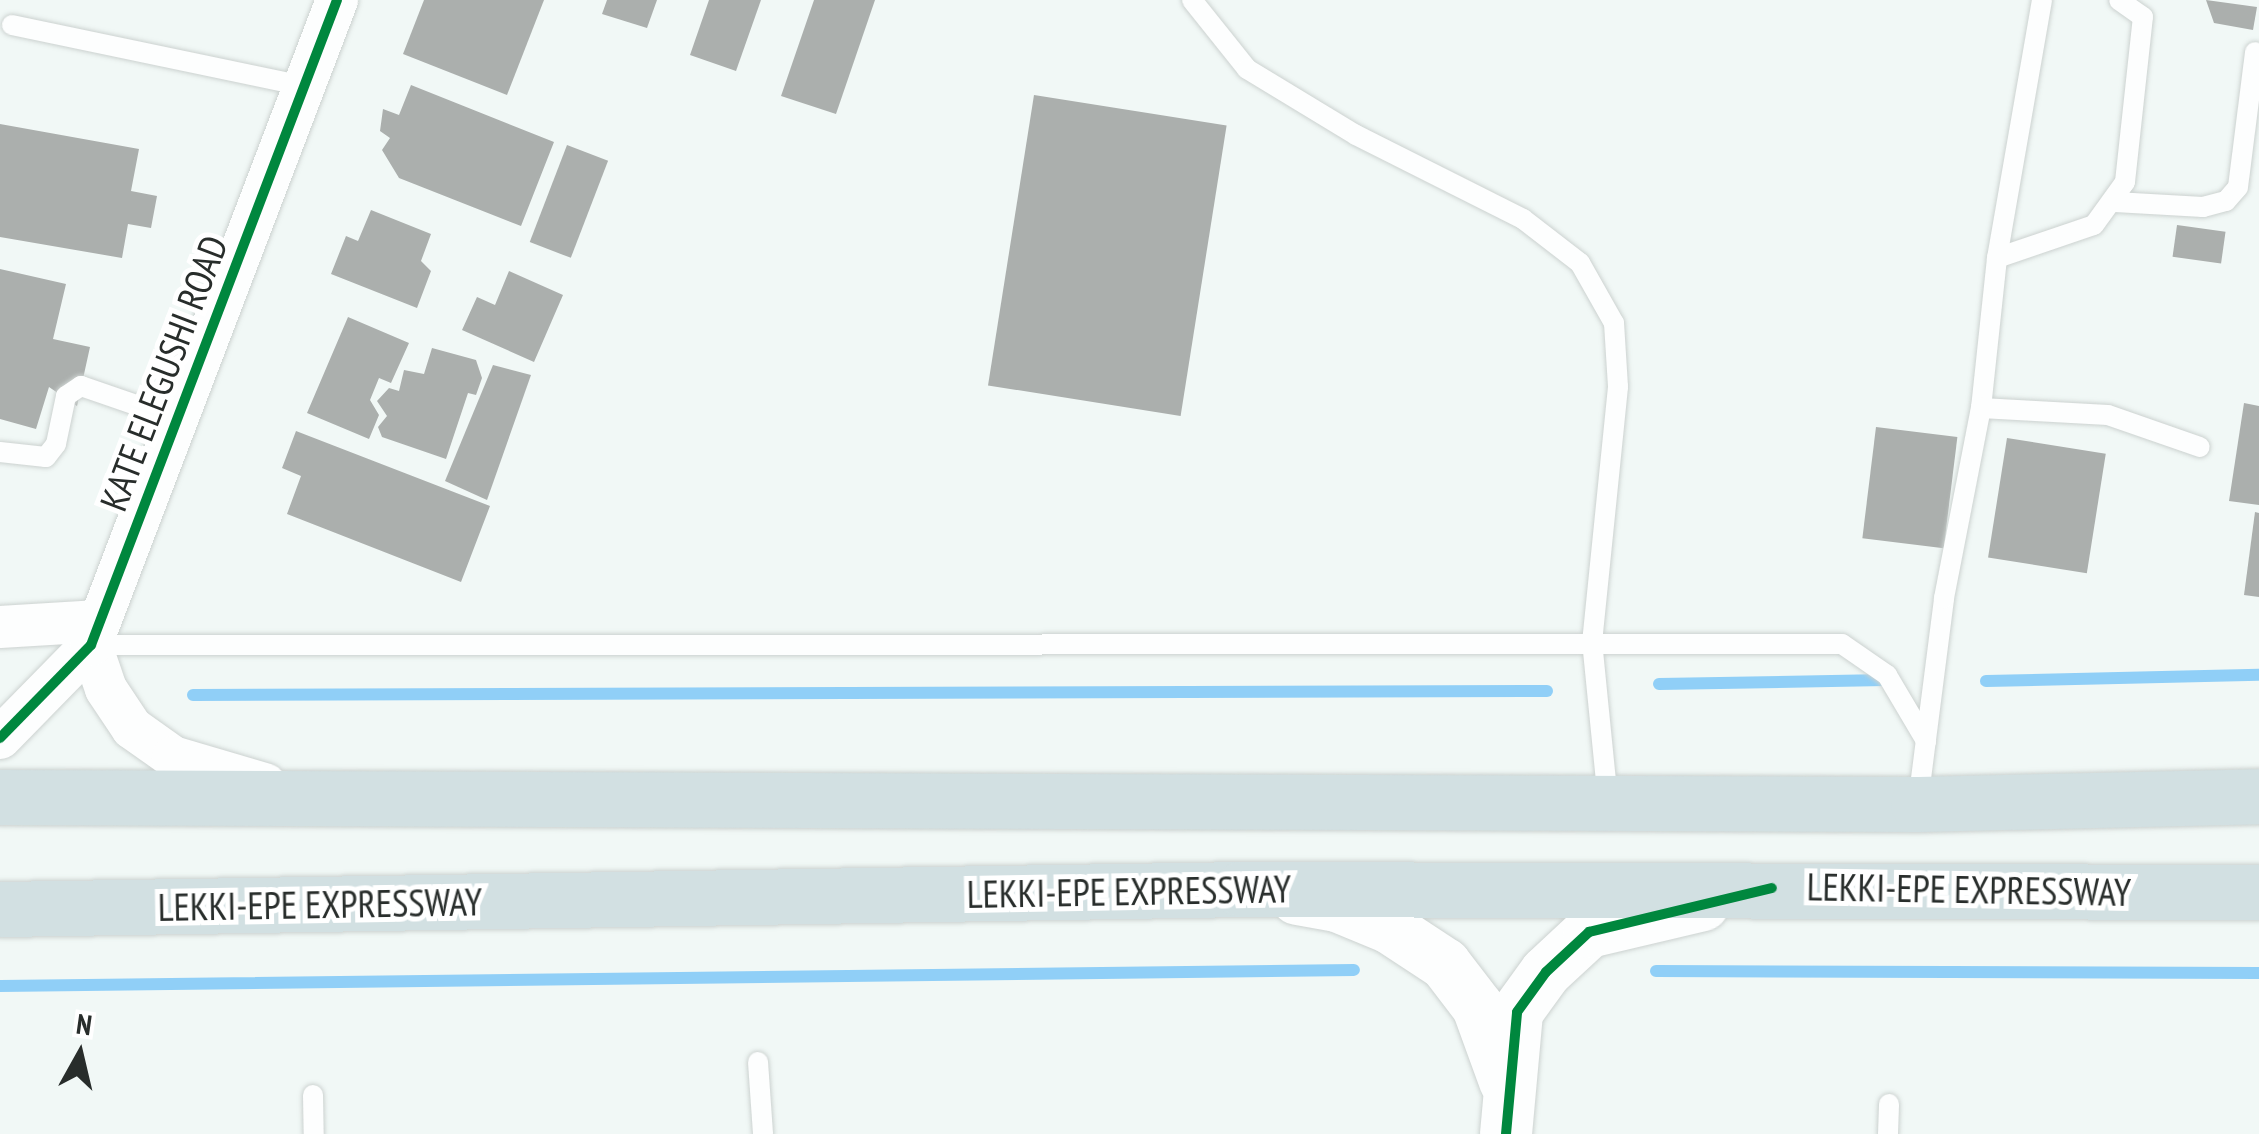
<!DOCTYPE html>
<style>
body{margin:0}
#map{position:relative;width:2259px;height:1134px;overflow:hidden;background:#f1f8f6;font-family:"PT Sans Narrow",sans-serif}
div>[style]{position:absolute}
.stream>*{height:12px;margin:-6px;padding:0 6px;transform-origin:6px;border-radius:6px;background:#90cff7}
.building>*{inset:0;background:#abafad;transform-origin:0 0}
.roads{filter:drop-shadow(0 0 2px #ccd2d0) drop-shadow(0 0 2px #ccd2d0)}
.service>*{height:20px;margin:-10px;padding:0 10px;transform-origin:10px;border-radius:10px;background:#fdfefe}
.minor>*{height:42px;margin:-21px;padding:0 21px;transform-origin:21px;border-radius:21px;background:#fdfefe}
.tertiary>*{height:52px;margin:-26px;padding:0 26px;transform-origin:26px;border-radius:26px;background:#fdfefe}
.trunk>*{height:55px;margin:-27.5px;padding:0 27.5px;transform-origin:27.5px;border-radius:27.5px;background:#d2e0e2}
.cycleway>*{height:10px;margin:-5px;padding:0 5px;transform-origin:5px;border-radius:5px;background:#00873e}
span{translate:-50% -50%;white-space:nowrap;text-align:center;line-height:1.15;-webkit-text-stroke:10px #fff;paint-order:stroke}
.street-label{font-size:38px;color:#282d2b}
.north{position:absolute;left:30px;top:1004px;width:100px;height:100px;-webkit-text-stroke:8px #fff;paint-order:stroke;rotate:8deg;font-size:28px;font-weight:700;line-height:40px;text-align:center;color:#282d2b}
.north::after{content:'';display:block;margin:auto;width:35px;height:45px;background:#282d2b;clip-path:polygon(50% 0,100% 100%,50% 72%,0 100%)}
</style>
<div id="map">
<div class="stream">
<i style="left:1986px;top:681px;width:273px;rotate:-1.3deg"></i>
<i style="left:1659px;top:684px;width:226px;rotate:-1deg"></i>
<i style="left:193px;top:695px;width:1354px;rotate:-0.17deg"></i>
<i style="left:1656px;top:971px;width:603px;rotate:0.19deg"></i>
<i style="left:0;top:986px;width:1354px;rotate:-0.68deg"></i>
</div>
<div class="building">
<i style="clip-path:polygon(424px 0,544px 0,507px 95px,403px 54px)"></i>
<i style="clip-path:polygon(607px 0,657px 0,647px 28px,602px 14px)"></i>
<i style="clip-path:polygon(709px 0,761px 0,736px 71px,690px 55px)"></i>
<i style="clip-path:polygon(814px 0,875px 0,836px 114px,781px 96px)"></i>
<i style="clip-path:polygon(2206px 0,2257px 7px,2253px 30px,2214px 23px)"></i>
<i style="clip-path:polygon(411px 85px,554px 142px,521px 226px,399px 178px,382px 150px,390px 138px,380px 131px,383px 109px,399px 115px)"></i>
<i style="left:1034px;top:95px;width:195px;height:294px;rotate:9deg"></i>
<i style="clip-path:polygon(0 124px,139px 149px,131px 191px,157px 196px,151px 228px,128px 224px,122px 258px,0 237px)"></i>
<i style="left:567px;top:145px;width:44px;height:104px;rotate:21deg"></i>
<i style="clip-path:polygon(371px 210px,431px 234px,421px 261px,431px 271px,417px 308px,331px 274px,346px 236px,358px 241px)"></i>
<i style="left:2177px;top:225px;width:49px;height:32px;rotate:8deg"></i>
<i style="clip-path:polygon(0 269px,66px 284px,53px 339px,90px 347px,77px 406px,49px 387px,36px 429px,0 419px)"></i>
<i style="clip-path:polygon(509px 271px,563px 295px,534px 362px,462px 330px,477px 297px,495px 305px)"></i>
<i style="clip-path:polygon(348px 317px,409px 343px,391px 383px,379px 378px,370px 400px,379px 415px,369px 439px,307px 413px)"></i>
<i style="clip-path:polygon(432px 348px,476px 360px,482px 378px,476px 395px,468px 393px,446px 459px,382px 437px,378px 427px,387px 416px,377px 401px,389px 388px,399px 391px,404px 370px,424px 374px)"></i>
<i style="clip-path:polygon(493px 365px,531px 375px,487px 500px,445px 481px)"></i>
<i style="clip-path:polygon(2244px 403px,2259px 406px,2259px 505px,2229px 501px)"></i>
<i style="left:1876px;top:427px;width:82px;height:112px;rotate:7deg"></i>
<i style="clip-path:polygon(296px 431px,490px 506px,461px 582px,287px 514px,301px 476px,282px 468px)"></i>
<i style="left:2007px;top:438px;width:100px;height:121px;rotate:9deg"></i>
<i style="clip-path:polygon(2255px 512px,2259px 513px,2259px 597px,2244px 595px)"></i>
</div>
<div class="roads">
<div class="service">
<i style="left:1192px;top:0;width:88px;rotate:51.4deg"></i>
<i style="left:1247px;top:69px;width:127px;rotate:31.2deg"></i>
<i style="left:1356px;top:135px;width:187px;rotate:26.7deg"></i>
<i style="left:1523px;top:219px;width:72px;rotate:37.7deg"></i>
<i style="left:1580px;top:263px;width:69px;rotate:60.5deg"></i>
<i style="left:1614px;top:323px;width:64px;rotate:86.4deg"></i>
<i style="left:1618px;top:387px;width:255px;rotate:95.8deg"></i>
<i style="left:1592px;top:641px;width:160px;rotate:84.3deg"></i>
<i style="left:12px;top:25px;width:299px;rotate:11.8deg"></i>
<i style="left:2115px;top:202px;width:88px;rotate:3.3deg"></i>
<i style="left:2203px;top:207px;width:24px;rotate:-15deg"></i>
<i style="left:2226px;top:201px;width:18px;rotate:-49deg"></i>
<i style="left:2238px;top:187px;width:136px;rotate:-82.8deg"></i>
<i style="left:1997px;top:258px;width:262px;rotate:-80.1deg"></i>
<i style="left:1981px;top:408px;width:151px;rotate:-83.9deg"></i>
<i style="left:1997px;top:258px;width:102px;rotate:-18.8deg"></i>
<i style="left:2094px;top:225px;width:53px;rotate:-54.2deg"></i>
<i style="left:2125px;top:182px;width:166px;rotate:-83.8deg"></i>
<i style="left:2143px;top:17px;width:29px;rotate:-145deg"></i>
<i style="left:0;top:452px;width:46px;rotate:6.2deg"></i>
<i style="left:46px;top:457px;width:16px;rotate:-52deg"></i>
<i style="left:56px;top:444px;width:49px;rotate:-78.2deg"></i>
<i style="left:66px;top:396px;width:18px;rotate:-34deg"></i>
<i style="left:81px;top:386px;width:102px;rotate:19deg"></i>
<i style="left:91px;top:645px;width:1751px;rotate:-0.03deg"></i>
<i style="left:1842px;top:644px;width:55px;rotate:34.6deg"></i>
<i style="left:1887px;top:675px;width:77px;rotate:59.4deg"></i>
<i style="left:1918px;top:802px;width:206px;rotate:-82.7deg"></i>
<i style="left:1944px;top:598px;width:194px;rotate:-79deg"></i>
<i style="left:1981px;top:408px;width:127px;rotate:3.2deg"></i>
<i style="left:2108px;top:415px;width:97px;rotate:19.2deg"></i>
<i style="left:758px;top:1062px;width:72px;rotate:86deg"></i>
<i style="left:313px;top:1095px;width:39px;rotate:89deg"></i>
<i style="left:1888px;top:1134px;width:30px;rotate:-88deg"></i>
</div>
<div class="minor">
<i style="left:0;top:627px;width:99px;rotate:-3.5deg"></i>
<i style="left:91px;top:645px;width:46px;rotate:71.2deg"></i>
<i style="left:106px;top:689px;width:47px;rotate:56.3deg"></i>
<i style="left:132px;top:728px;width:50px;rotate:35.3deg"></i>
<i style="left:173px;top:757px;width:96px;rotate:16.4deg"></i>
<i style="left:0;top:738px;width:130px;rotate:-45.6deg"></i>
<i style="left:91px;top:645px;width:690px;rotate:-69.12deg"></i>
</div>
<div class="tertiary">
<i style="left:1297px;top:899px;width:41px;rotate:9.9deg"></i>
<i style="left:1337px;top:906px;width:57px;rotate:22.5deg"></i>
<i style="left:1390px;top:928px;width:66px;rotate:33.2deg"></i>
<i style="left:1445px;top:964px;width:54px;rotate:52.5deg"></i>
<i style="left:1478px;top:1007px;width:79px;rotate:70deg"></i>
<i style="left:1506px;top:1134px;width:122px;rotate:-84.8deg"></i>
<i style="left:1517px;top:1012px;width:49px;rotate:-54.1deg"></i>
<i style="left:1546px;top:972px;width:59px;rotate:-42.9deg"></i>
<i style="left:1589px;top:932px;width:117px;rotate:-13.3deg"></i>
</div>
<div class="trunk">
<i style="left:0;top:797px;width:1918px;rotate:0.21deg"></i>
<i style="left:1918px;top:804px;width:341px;rotate:-1.3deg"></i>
<i style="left:0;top:909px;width:1241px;rotate:-0.92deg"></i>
<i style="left:1241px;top:889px;width:1018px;rotate:0.17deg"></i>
</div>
</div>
<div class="cycleway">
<i style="left:0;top:738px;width:130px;rotate:-45.6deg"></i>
<i style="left:91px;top:645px;width:690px;rotate:-69.12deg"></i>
<i style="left:1506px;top:1134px;width:122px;rotate:-84.8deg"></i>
<i style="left:1517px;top:1012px;width:49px;rotate:-54.1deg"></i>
<i style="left:1546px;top:972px;width:59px;rotate:-42.9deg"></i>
<i style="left:1589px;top:932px;width:188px;rotate:-13.5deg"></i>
</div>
<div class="street-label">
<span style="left:163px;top:373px;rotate:-69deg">KATE ELEGUSHI ROAD</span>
<span style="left:1969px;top:889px;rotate:1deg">LEKKI-EPE EXPRESSWAY</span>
<span style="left:1129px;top:891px;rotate:-1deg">LEKKI-EPE EXPRESSWAY</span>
<span style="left:320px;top:904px;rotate:-1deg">LEKKI-EPE EXPRESSWAY</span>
</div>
<div class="north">N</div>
</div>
